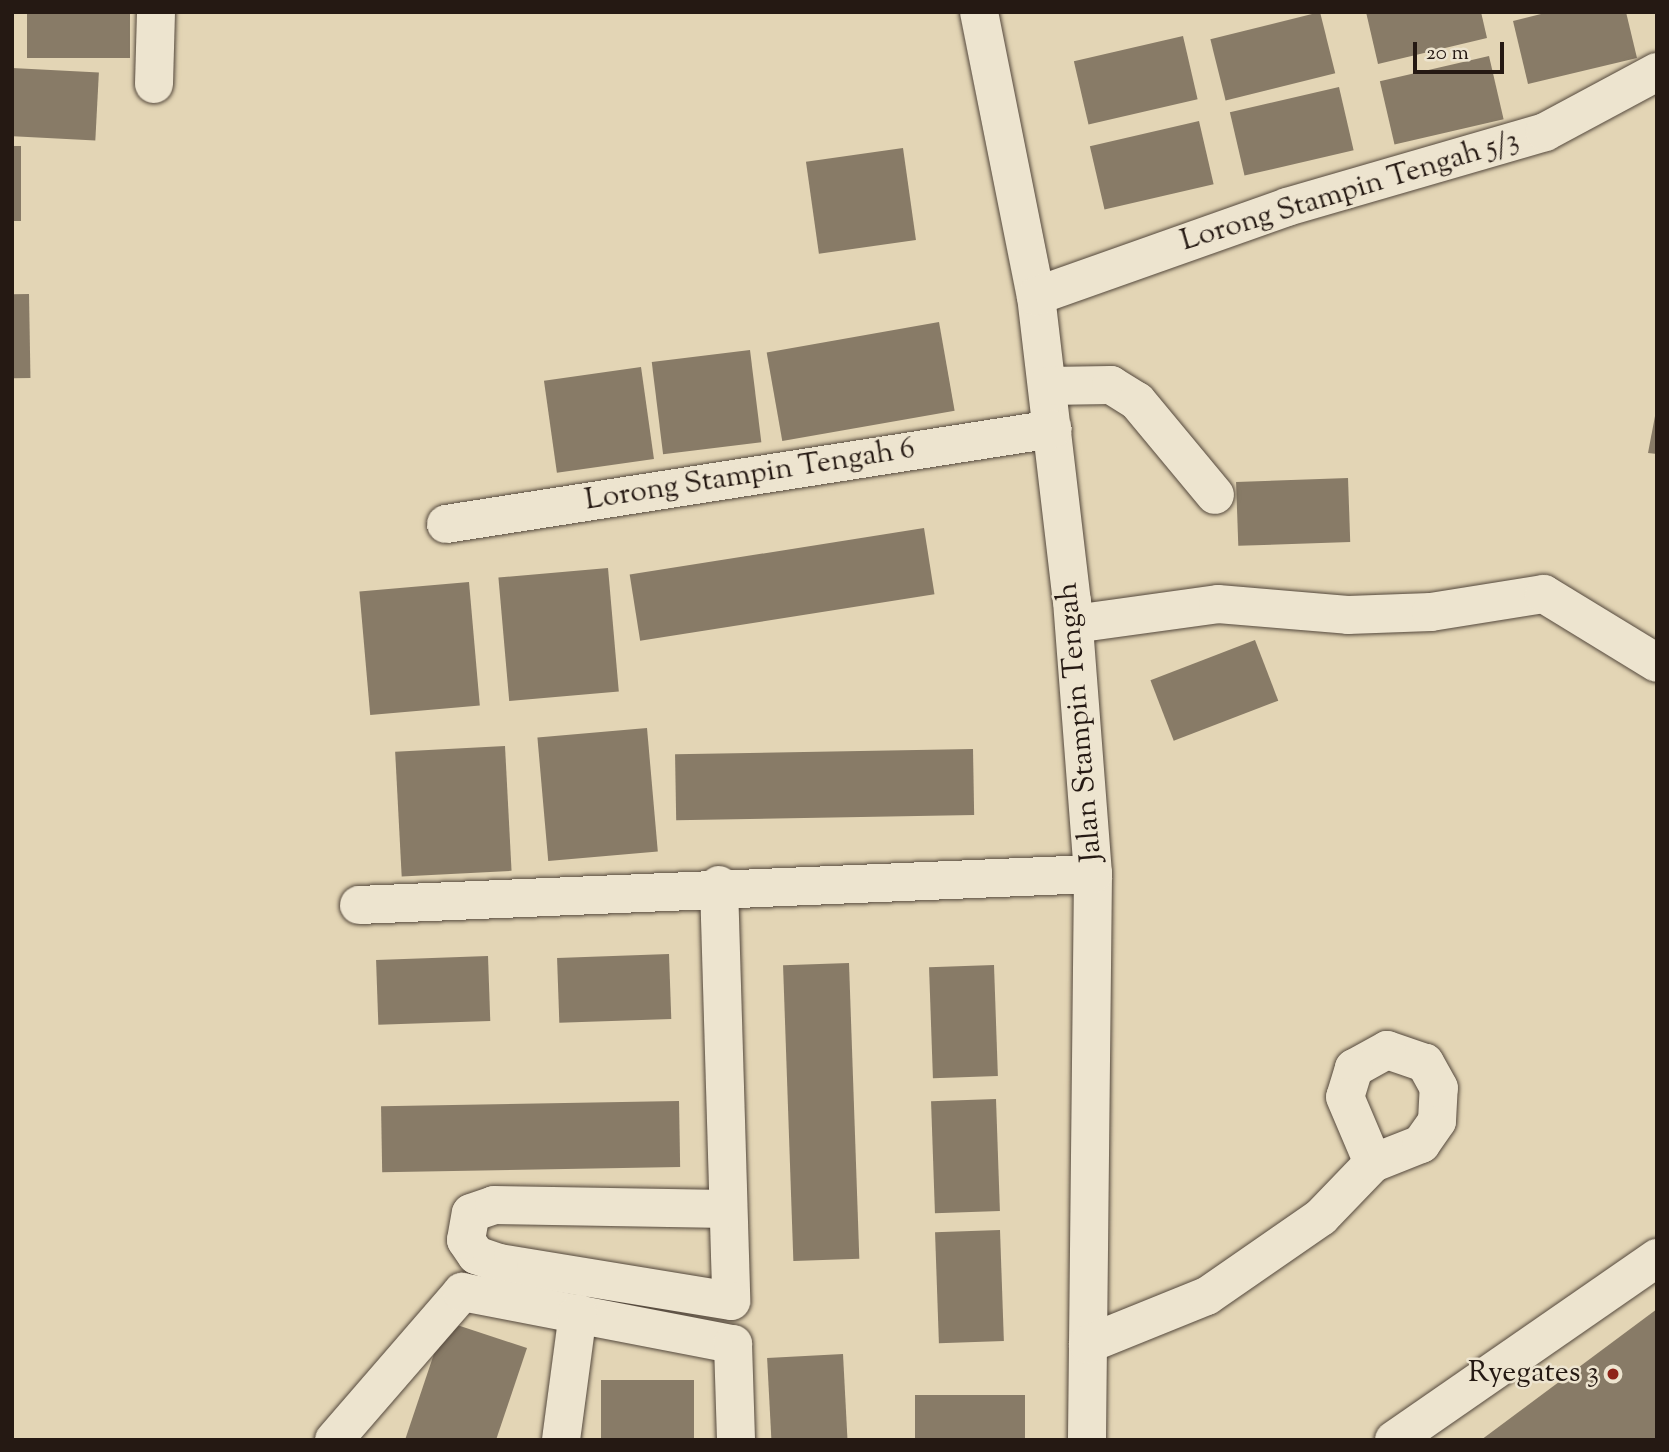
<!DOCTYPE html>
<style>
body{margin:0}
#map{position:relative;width:1669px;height:1452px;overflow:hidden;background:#e3d5b5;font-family:"Sorts Mill Goudy",serif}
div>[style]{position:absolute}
.building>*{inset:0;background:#887b67;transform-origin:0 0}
.roads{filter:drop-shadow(0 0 2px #54483c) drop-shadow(0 0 2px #54483c)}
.minor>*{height:38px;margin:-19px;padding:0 19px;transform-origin:19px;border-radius:19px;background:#ede4cf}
.dots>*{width:19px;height:19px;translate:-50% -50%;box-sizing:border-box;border:4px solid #ede4cf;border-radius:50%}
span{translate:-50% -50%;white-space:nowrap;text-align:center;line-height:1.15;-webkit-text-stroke:5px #ede4cf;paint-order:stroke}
.street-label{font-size:30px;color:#251913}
.poi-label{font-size:30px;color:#251913}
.right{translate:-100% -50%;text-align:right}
.frame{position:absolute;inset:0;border:14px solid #251913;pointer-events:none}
.scale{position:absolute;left:1413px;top:42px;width:91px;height:32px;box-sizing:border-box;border:4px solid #251913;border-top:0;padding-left:9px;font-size:21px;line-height:24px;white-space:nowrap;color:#251913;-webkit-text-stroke:5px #ede4cf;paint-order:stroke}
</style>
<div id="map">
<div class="building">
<i style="left:27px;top:12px;width:103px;height:46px"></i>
<i style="left:1320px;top:12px;width:63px;height:113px;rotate:76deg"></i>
<i style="clip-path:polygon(1366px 12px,1481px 12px,1487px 38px,1378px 64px)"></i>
<i style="clip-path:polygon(1549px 12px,1626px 12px,1637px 58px,1528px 84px,1513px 21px)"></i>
<i style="left:1183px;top:36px;width:65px;height:112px;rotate:77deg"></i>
<i style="left:1489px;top:56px;width:65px;height:112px;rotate:77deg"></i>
<i style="left:12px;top:68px;width:87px;height:68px;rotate:3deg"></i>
<i style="left:1339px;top:87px;width:65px;height:112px;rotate:77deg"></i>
<i style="left:1199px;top:121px;width:65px;height:112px;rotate:77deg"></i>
<i style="left:12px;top:146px;width:9px;height:75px"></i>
<i style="left:903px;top:148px;width:93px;height:98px;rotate:82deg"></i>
<i style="left:29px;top:294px;width:84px;height:17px;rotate:89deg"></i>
<i style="left:939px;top:322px;width:90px;height:175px;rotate:80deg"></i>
<i style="left:750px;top:350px;width:93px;height:99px;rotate:83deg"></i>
<i style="left:641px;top:367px;width:93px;height:98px;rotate:82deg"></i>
<i style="clip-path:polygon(1655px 416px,1657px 416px,1657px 454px,1648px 453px)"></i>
<i style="left:1348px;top:478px;width:64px;height:112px;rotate:88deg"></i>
<i style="left:924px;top:528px;width:67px;height:298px;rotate:81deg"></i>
<i style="left:608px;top:568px;width:124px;height:110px;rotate:85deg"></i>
<i style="left:469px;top:582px;width:124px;height:110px;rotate:85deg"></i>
<i style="left:1255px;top:640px;width:65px;height:112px;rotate:69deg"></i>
<i style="left:647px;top:728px;width:124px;height:110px;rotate:85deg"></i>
<i style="left:505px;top:746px;width:125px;height:110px;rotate:87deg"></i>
<i style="left:973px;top:749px;width:66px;height:298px;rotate:89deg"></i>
<i style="left:669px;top:954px;width:65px;height:112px;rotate:88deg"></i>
<i style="left:488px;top:956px;width:65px;height:112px;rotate:88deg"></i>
<i style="left:849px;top:963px;width:296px;height:66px;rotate:88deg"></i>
<i style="left:994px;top:965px;width:111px;height:65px;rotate:88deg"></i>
<i style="left:996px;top:1099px;width:112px;height:65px;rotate:88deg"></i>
<i style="left:679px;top:1101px;width:66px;height:298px;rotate:89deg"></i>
<i style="left:1000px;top:1230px;width:111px;height:65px;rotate:88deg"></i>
<i style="clip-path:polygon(1657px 1309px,1657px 1440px,1481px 1440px)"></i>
<i style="clip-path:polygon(445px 1321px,527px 1348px,496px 1440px,405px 1440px)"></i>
<i style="left:843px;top:1354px;width:86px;height:76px;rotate:87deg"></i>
<i style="left:601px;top:1380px;width:93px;height:60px"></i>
<i style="left:915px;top:1395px;width:110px;height:45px"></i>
</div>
<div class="roads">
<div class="minor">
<i style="left:979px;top:12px;width:290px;rotate:78.7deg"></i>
<i style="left:1036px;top:296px;width:307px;rotate:83.3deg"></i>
<i style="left:1072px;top:601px;width:274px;rotate:85.6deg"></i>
<i style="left:1093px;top:874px;width:566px;rotate:90.61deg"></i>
<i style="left:154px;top:84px;width:72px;rotate:-88.4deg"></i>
<i style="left:1036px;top:296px;width:266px;rotate:-19.5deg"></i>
<i style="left:1287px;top:207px;width:269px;rotate:-16.2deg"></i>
<i style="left:1545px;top:132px;width:127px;rotate:-28.2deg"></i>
<i style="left:1047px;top:386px;width:64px;rotate:-0.9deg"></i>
<i style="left:1111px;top:385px;width:31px;rotate:32deg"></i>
<i style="left:1137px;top:401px;width:122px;rotate:50.3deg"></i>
<i style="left:446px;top:524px;width:614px;rotate:-8.9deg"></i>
<i style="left:1074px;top:624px;width:145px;rotate:-7.9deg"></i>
<i style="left:1218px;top:604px;width:130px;rotate:4.8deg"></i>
<i style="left:1348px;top:615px;width:83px;rotate:-2.1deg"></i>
<i style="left:1431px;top:612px;width:114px;rotate:-9.1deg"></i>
<i style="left:1544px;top:594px;width:132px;rotate:31.4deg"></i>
<i style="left:719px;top:885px;width:416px;rotate:88.3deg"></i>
<i style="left:731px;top:1301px;width:235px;rotate:-170.7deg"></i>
<i style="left:499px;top:1263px;width:24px;rotate:-161deg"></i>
<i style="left:476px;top:1255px;width:18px;rotate:-124deg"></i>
<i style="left:466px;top:1240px;width:27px;rotate:-80deg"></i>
<i style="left:471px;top:1213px;width:24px;rotate:-19deg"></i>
<i style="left:494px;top:1205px;width:233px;rotate:1deg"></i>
<i style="left:359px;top:905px;width:735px;rotate:-2.42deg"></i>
<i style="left:1088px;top:1344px;width:128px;rotate:-22deg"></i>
<i style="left:1207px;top:1296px;width:139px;rotate:-34.7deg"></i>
<i style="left:1321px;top:1217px;width:75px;rotate:-46.1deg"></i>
<i style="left:1373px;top:1163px;width:52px;rotate:-21.6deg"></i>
<i style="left:1421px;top:1144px;width:28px;rotate:-55deg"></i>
<i style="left:1437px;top:1121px;width:33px;rotate:-87deg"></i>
<i style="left:1439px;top:1088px;width:29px;rotate:-119deg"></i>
<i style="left:1425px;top:1063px;width:40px;rotate:-161.1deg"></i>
<i style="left:1387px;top:1050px;width:38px;rotate:151deg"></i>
<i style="left:1354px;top:1068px;width:30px;rotate:107deg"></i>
<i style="left:1345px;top:1097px;width:72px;rotate:67deg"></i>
<i style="left:334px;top:1440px;width:196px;rotate:-49.1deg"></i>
<i style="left:462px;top:1292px;width:276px;rotate:10.9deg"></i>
<i style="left:733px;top:1344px;width:96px;rotate:88.2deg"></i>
<i style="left:561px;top:1440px;width:128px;rotate:-82.4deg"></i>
<i style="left:1394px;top:1440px;width:320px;rotate:-34.7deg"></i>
</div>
</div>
<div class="dots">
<i style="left:1613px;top:1374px;background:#8f2418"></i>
</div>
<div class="street-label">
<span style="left:1350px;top:192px;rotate:-17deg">Lorong Stampin Tengah 5/3</span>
<span style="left:750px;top:476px;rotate:-9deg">Lorong Stampin Tengah 6</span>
<span style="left:1081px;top:722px;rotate:-95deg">Jalan Stampin Tengah</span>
</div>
<div class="poi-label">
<span class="right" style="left:1599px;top:1374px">Ryegates 3</span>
</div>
<div class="frame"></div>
<div class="scale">20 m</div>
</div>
